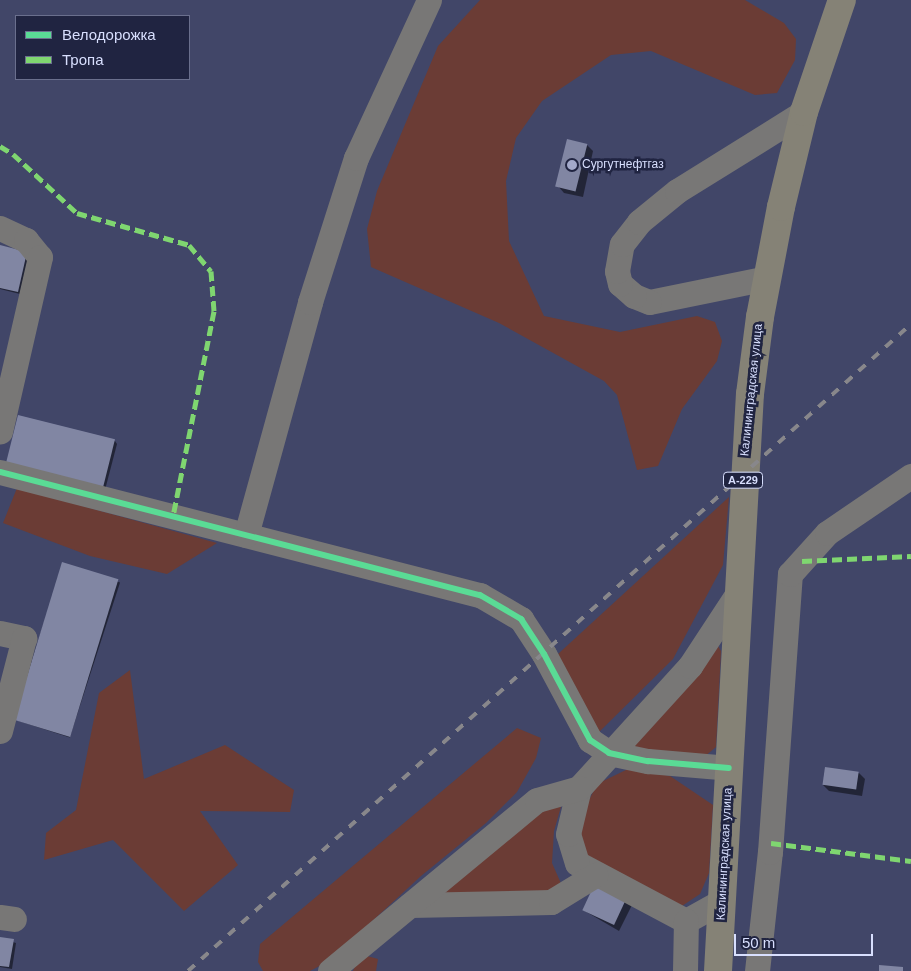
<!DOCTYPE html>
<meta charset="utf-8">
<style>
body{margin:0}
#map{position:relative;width:911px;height:971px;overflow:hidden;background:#414668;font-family:Helvetica,sans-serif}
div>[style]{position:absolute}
.green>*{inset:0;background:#6b3c35}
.shadow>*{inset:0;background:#0007;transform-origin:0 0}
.building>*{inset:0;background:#8186a3;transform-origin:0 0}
.minor>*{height:25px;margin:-12.5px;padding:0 12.5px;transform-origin:12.5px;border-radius:12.5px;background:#787776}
.highway>*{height:28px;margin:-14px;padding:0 14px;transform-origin:14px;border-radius:14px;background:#858276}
.rail>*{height:4px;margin-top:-2px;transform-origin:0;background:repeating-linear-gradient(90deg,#88878b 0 9px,transparent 0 18px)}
.quiet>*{height:5px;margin-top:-2.5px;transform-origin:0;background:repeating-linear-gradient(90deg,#7fd670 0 10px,transparent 0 15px)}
.cycleway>*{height:6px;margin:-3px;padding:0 3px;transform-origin:3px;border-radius:3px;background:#5adb95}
.dots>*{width:14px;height:14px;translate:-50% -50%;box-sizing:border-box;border:2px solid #202441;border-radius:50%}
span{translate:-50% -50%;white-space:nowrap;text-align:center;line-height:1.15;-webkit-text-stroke:5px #202441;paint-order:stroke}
.shield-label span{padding:1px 4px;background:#202441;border:1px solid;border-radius:4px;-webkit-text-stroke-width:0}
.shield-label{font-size:11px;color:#d8dffe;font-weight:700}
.poi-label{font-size:12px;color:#d8dffe}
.left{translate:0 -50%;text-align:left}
.street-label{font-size:12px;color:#d8dffe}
.legend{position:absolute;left:15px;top:15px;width:175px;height:65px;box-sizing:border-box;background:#202441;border:1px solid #6a6f8d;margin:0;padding:6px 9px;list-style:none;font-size:15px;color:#d8dffe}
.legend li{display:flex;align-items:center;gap:10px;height:25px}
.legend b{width:25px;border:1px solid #6a6f8d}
.scale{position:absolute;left:734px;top:934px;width:139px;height:22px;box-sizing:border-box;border:2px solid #d8dffe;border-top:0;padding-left:6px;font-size:15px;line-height:18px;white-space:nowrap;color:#d8dffe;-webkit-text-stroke:4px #202441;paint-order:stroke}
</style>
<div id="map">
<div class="green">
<i style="clip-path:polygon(480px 0,745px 0,784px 23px,796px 39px,795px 60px,777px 93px,755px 95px,651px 51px,611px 55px,542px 101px,516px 138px,506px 181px,509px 241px,544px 316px,620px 332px,697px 316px,715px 322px,722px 341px,717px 361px,682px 409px,658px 466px,637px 470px,617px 395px,604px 381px,499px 323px,371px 267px,367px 229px,377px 191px,438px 46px)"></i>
<i style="clip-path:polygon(17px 488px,217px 543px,167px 574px,90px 556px,3px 523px)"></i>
<i style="clip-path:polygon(729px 497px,723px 565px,673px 659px,595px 736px,558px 654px)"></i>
<i style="clip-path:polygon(715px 641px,721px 651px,716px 747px,704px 757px,620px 749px)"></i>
<i style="clip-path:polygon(130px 670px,144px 779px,225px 745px,294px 790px,290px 812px,200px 811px,238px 865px,184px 911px,113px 840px,44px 860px,46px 833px,76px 810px,99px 693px)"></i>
<i style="clip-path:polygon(517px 728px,541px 738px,536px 758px,517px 792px,486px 823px,421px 876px,329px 961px,310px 971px,263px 971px,258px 962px,260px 944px)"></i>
<i style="clip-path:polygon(630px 768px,670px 776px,713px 805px,709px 873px,700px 894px,679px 908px,579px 856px,578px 822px,597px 784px)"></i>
<i style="clip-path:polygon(562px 803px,554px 831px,552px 863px,563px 888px,545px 897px,445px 893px,448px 882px,543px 806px)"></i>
<i style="clip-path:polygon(360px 954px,378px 959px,376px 971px,353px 971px)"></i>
</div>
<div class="shadow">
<i style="clip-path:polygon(587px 145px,593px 151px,583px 197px,564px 193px,558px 186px)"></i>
<i style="clip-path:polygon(0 247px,29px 255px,20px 294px,0 289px)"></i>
<i style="clip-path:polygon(115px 441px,117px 444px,105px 490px,10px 465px)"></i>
<i style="left:63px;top:564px;width:60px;height:163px;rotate:18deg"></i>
<i style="clip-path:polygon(859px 773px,865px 779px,862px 796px,829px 791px,823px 785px)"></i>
<i style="clip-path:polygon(626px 899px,632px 905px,619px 931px,583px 910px)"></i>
<i style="clip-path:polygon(0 938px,16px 943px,12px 969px,0 967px)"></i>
</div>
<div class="building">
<i style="left:567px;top:139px;width:21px;height:49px;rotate:14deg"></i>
<i style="clip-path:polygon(0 245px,27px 252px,18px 292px,0 288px)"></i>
<i style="left:18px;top:415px;width:100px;height:50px;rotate:14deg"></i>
<i style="left:62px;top:562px;width:59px;height:165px;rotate:17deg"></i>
<i style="left:825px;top:767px;width:34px;height:18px;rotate:8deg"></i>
<i style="left:595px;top:883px;width:35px;height:30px;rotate:25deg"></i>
<i style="clip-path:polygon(0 937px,14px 939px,9px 967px,0 966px)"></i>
<i style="clip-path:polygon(879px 965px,903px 967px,903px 971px,879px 971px)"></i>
</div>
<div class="minor">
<i style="left:0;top:228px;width:29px;rotate:25deg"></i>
<i style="left:26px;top:240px;width:22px;rotate:51deg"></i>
<i style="left:40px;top:257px;width:179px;rotate:102.9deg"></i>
<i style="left:767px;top:278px;width:120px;rotate:168.5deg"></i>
<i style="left:649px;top:302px;width:16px;rotate:-158deg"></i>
<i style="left:634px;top:296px;width:18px;rotate:-139deg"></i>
<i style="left:620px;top:284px;width:13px;rotate:-103deg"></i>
<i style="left:617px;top:271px;width:27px;rotate:-80deg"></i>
<i style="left:622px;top:244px;width:28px;rotate:-52deg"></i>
<i style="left:639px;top:222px;width:49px;rotate:-39.2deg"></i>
<i style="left:677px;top:191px;width:150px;rotate:-31.9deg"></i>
<i style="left:0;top:472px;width:496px;rotate:14.4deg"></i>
<i style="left:480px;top:595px;width:48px;rotate:30.3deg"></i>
<i style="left:521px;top:619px;width:42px;rotate:56.7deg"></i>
<i style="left:544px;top:654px;width:98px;rotate:61.9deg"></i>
<i style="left:590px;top:740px;width:23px;rotate:34deg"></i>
<i style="left:609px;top:753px;width:40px;rotate:12deg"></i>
<i style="left:648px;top:761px;width:81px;rotate:4.9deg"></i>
<i style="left:246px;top:535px;width:242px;rotate:-74.6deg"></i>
<i style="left:310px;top:302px;width:151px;rotate:-72.3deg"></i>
<i style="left:356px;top:158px;width:174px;rotate:-65.2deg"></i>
<i style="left:0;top:633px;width:25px;rotate:12deg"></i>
<i style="left:24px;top:638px;width:96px;rotate:104.5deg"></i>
<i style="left:722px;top:901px;width:41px;rotate:150.9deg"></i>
<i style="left:686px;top:921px;width:123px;rotate:-152deg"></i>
<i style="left:577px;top:863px;width:30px;rotate:-107deg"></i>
<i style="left:568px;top:834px;width:47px;rotate:-76.6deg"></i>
<i style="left:579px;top:788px;width:165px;rotate:-47.7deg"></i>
<i style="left:690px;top:666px;width:87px;rotate:-56.7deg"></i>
<i style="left:410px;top:905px;width:141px;rotate:-1.2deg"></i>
<i style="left:551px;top:902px;width:52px;rotate:-31.5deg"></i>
<i style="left:0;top:917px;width:14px;rotate:8deg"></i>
<i style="left:330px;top:971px;width:268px;rotate:-39.6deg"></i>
<i style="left:537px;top:800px;width:44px;rotate:-15.9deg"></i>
<i style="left:685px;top:971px;width:50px;rotate:-88.9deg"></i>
<i style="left:757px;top:971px;width:120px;rotate:-83.8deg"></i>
<i style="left:770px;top:852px;width:279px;rotate:-85.9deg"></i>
<i style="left:790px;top:574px;width:55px;rotate:-47.9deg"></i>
<i style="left:827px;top:533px;width:102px;rotate:-34.2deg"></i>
</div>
<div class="highway">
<i style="left:718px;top:971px;width:578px;rotate:-86.83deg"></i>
<i style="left:750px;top:394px;width:78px;rotate:-82.6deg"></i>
<i style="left:760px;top:317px;width:112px;rotate:-79.2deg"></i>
<i style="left:781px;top:207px;width:98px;rotate:-76.4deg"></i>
<i style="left:804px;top:112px;width:118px;rotate:-71.3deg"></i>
</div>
<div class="rail">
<i style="left:188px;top:971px;width:970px;rotate:-41.82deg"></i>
</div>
<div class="quiet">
<i style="left:0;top:146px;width:15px;rotate:32deg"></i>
<i style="left:13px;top:154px;width:87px;rotate:42.7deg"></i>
<i style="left:77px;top:213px;width:116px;rotate:15.9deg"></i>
<i style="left:189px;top:245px;width:34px;rotate:50deg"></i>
<i style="left:211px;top:271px;width:40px;rotate:85.7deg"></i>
<i style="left:214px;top:311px;width:209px;rotate:101.3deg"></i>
<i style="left:802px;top:561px;width:109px;rotate:-2.6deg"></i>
<i style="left:771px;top:843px;width:141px;rotate:7.3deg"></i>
</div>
<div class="cycleway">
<i style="left:0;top:472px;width:496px;rotate:14.4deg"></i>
<i style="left:480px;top:595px;width:48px;rotate:30.3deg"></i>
<i style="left:521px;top:619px;width:42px;rotate:56.7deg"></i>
<i style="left:544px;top:654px;width:98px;rotate:61.9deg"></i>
<i style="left:590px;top:740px;width:23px;rotate:34deg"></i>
<i style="left:609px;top:753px;width:40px;rotate:12deg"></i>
<i style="left:648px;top:761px;width:81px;rotate:4.9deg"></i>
</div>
<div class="dots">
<i style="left:572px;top:165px;background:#a3a9ca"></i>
</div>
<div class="shield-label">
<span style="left:743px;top:480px">А-229</span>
</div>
<div class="poi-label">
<span class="left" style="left:582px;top:165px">Сургутнефтгаз</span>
</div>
<div class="street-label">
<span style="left:752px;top:390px;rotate:-84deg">Калининградская улица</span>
<span style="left:725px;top:854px;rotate:-87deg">Калининградская улица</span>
</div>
<ul class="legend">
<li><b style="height:6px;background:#5adb95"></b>Велодорожка</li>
<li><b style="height:6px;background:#7fd670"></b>Тропа</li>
</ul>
<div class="scale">50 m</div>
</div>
